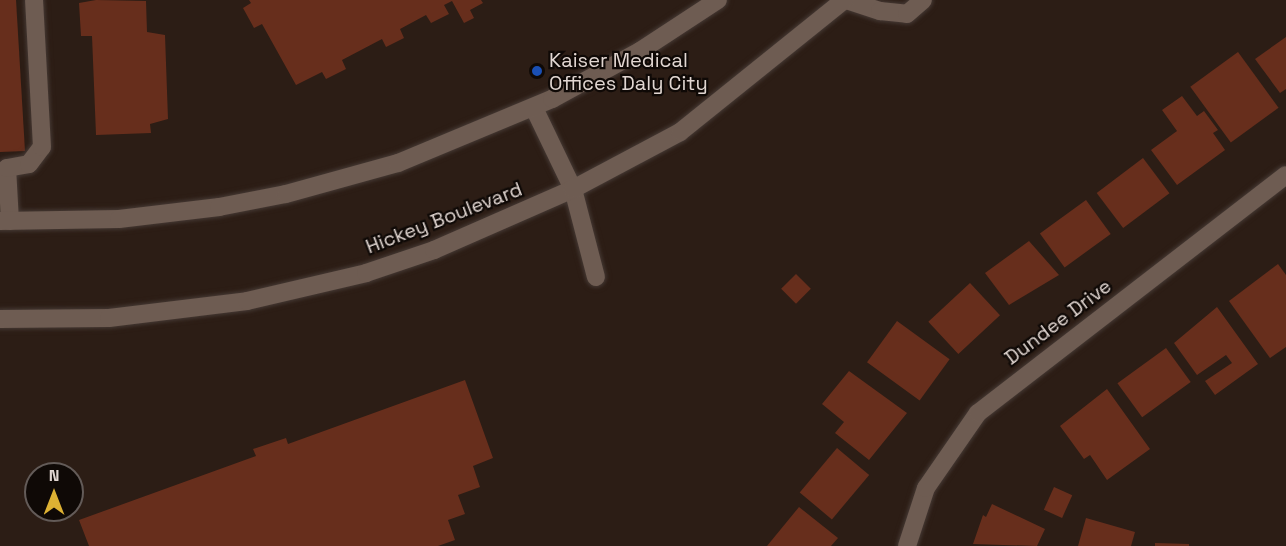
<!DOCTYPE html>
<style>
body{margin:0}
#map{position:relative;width:1286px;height:546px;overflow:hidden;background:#2c1d15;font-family:"Space Grotesk",sans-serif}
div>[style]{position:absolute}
.building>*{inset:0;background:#672e1c;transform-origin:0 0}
.roads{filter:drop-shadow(0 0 2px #453934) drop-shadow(0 0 2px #453934)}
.service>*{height:18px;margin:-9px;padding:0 9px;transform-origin:9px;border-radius:9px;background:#6e5c52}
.minor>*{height:18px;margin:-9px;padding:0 9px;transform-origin:9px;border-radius:9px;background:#6e5c52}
.secondary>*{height:18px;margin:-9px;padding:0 9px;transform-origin:9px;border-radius:9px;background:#6e5c52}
.dots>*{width:16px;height:16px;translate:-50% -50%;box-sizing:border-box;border:3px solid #0f0906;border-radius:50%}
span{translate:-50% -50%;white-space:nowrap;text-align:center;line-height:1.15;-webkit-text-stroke:4.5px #0f0906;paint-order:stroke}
.poi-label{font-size:20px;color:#e2d7d2}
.left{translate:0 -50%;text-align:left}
.street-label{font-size:20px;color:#e2d7d2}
.north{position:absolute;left:24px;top:462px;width:60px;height:60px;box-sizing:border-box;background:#0f0906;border:2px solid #635b58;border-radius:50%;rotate:0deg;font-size:16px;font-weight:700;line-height:24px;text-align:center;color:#e2d7d2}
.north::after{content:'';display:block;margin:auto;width:21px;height:27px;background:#ddb133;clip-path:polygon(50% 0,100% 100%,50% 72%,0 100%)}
</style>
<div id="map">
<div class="building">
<i style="clip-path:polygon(0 0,16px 0,25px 151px,0 152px)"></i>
<i style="clip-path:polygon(96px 0,146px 1px,147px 32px,165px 35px,168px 119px,150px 124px,151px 133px,96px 135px,92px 36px,81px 36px,79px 3px)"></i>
<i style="clip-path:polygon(249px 0,481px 0,483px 3px,470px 10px,474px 18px,464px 23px,452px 1px,444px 5px,449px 14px,431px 23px,426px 15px,400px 29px,404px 38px,386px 47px,382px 39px,342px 60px,346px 69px,326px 79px,322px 72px,296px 85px,262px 24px,254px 28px,243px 8px,251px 3px)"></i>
<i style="clip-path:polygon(1286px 37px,1286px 89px,1280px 93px,1255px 59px)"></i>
<i style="left:1238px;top:52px;width:69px;height:59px;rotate:54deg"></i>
<i style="clip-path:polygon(1182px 96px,1197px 116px,1204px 111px,1218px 130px,1213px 133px,1225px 150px,1177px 185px,1151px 150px,1177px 131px,1162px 110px)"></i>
<i style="left:1143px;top:158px;width:44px;height:58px;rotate:53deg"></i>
<i style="left:1086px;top:200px;width:42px;height:57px;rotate:54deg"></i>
<i style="clip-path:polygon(1029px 241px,1059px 275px,1009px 305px,985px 273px)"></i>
<i style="clip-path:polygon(1278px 264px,1286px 275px,1286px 347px,1270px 358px,1229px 301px)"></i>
<i style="left:796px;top:274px;width:21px;height:21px;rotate:45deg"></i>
<i style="left:970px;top:283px;width:44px;height:57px;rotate:47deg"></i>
<i style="clip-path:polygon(1217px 307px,1258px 364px,1215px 395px,1205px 381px,1232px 363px,1226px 355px,1197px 375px,1174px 343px)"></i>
<i style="left:897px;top:321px;width:65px;height:51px;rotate:36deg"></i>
<i style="left:1166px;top:348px;width:42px;height:60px;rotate:54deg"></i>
<i style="clip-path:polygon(849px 371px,907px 413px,869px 460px,835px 433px,844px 422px,822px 404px)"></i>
<i style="clip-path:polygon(465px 380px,493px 458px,473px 466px,480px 487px,458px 495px,465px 514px,448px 520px,455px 540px,438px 546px,89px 546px,79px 520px,256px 456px,253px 449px,286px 438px,288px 444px)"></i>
<i style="clip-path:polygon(1107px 389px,1150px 449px,1107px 480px,1090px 455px,1084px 459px,1060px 426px)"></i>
<i style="left:837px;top:448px;width:42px;height:58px;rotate:40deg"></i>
<i style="left:1054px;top:487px;width:20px;height:25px;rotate:24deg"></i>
<i style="clip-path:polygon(992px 504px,1045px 529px,1037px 546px,973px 544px,983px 515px,986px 517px)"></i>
<i style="clip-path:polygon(799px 507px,838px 538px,831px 546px,767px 546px)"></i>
<i style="clip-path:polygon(1086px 518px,1135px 532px,1131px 546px,1078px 546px)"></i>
<i style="clip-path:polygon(1155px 543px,1189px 544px,1189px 546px,1155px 546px)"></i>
</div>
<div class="roads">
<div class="service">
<i style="left:846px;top:0;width:36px;rotate:18deg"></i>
<i style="left:880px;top:11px;width:27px;rotate:6deg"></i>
<i style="left:907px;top:14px;width:21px;rotate:-41deg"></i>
<i style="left:534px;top:108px;width:90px;rotate:64.3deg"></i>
<i style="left:573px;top:189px;width:91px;rotate:75.4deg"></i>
<i style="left:10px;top:221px;width:53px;rotate:-93.2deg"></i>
<i style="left:7px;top:168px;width:22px;rotate:-10deg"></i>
<i style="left:29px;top:164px;width:21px;rotate:-53deg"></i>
<i style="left:42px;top:147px;width:147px;rotate:-93.1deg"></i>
</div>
<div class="minor">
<i style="left:907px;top:546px;width:61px;rotate:-71.9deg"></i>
<i style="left:926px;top:488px;width:91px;rotate:-55.3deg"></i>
<i style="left:978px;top:413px;width:389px;rotate:-37.7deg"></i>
</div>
<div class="secondary">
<i style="left:0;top:221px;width:119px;rotate:-1deg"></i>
<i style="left:119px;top:219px;width:101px;rotate:-6.8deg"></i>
<i style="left:219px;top:207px;width:68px;rotate:-11deg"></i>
<i style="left:286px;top:194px;width:116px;rotate:-15.5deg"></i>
<i style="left:398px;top:163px;width:167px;rotate:-22.6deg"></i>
<i style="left:552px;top:99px;width:100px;rotate:-28.6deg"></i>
<i style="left:640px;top:51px;width:93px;rotate:-33.2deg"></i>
<i style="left:0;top:319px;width:109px;rotate:-0.5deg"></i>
<i style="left:109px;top:318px;width:139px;rotate:-7deg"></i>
<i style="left:247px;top:301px;width:122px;rotate:-13.2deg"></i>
<i style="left:366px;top:273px;width:72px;rotate:-18.7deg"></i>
<i style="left:434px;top:250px;width:152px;rotate:-23.7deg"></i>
<i style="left:573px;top:189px;width:121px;rotate:-28deg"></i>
<i style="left:680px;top:132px;width:211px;rotate:-38.8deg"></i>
</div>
</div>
<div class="dots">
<i style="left:537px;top:71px;background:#1a4fb4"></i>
</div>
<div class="poi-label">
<span class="left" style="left:549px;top:72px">Kaiser Medical<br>Offices Daly City</span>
</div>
<div class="street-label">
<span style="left:444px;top:218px;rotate:-21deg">Hickey Boulevard</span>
<span style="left:1058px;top:322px;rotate:-37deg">Dundee Drive</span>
</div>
<div class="north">N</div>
</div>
